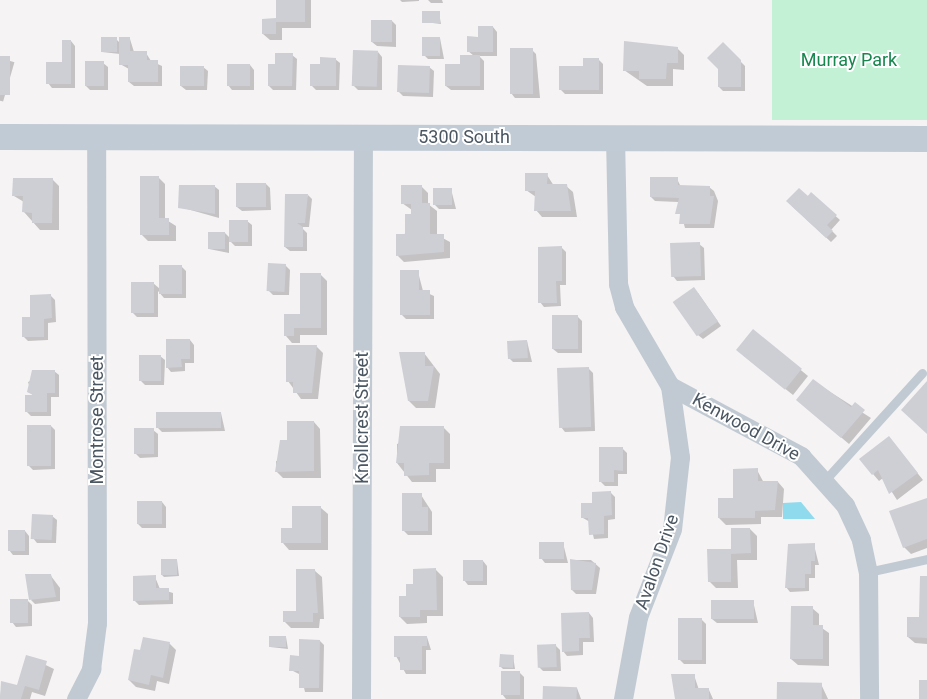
<!DOCTYPE html>
<style>
body{margin:0}
#map{position:relative;width:927px;height:699px;overflow:hidden;background:#f5f3f3;font-family:Roboto,sans-serif}
div>[style]{position:absolute}
.green>*{inset:0;background:#c3f1d5;transform-origin:0 0}
.water>*{inset:0;background:#90daee}
.shadow>*{inset:0;background:#0003;transform-origin:0 0}
.building>*{inset:0;background:#cdcfd5;transform-origin:0 0}
.lane>*{height:9px;margin:-4.5px;padding:0 4.5px;transform-origin:4.5px;border-radius:4.5px;background:#c1cad2}
.street>*{height:19px;margin:-9.5px;padding:0 9.5px;transform-origin:9.5px;border-radius:9.5px;background:#c1cad2}
.secondary>*{height:26px;margin:-13px;padding:0 13px;transform-origin:13px;border-radius:13px;background:#c1cbd6}
span{translate:-50% -50%;white-space:nowrap;text-align:center;line-height:1.15;-webkit-text-stroke:4px #fff;paint-order:stroke}
.park-label{font-size:18px;color:#17864f}
.street-label{font-size:18px;color:#4a5661}
</style>
<div id="map">
<div class="green">
<i style="left:772px;top:0;width:155px;height:120px"></i>
</div>
<div class="water">
<i style="clip-path:polygon(801px 502px,815px 519px,783px 519px,783px 503px)"></i>
</div>
<div class="shadow">
<i style="clip-path:polygon(278px 0,311px 0,311px 28px,282px 28px,282px 40px,270px 40px,263px 34px,278px 20px)"></i>
<i style="clip-path:polygon(400px 0,419px 0,419px 1px,402px 2px)"></i>
<i style="clip-path:polygon(428px 0,442px 0,443px 3px,431px 3px)"></i>
<i style="clip-path:polygon(439px 13px,441px 24px,424px 22px)"></i>
<i style="clip-path:polygon(392px 21px,396px 25px,396px 47px,377px 46px,372px 42px)"></i>
<i style="clip-path:polygon(493px 27px,497px 32px,497px 56px,479px 56px,484px 61px,484px 90px,451px 90px,446px 86px,474px 56px,468px 51px)"></i>
<i style="clip-path:polygon(440px 38px,444px 59px,428px 59px,424px 55px)"></i>
<i style="clip-path:polygon(116px 39px,120px 43px,130px 39px,134px 52px,146px 53px,151px 61px,162px 66px,162px 86px,134px 86px,129px 82px,129px 69px,120px 64px,120px 54px,102px 52px)"></i>
<i style="clip-path:polygon(71px 41px,75px 46px,75px 88px,52px 88px,48px 83px,63px 64px)"></i>
<i style="clip-path:polygon(723px 44px,745px 66px,745px 91px,723px 91px,719px 87px)"></i>
<i style="clip-path:polygon(677px 48px,684px 55px,684px 70px,673px 69px,673px 86px,647px 86px,624px 70px)"></i>
<i style="clip-path:polygon(532px 50px,536px 54px,540px 98px,515px 98px,511px 93px)"></i>
<i style="clip-path:polygon(378px 52px,382px 57px,382px 90px,358px 90px,354px 86px)"></i>
<i style="clip-path:polygon(292px 55px,297px 59px,296px 90px,273px 90px,269px 86px,276px 66px)"></i>
<i style="left:0;top:58px;width:15px;height:41px;rotate:16deg"></i>
<i style="clip-path:polygon(335px 59px,340px 63px,339px 90px,316px 90px,311px 85px,321px 65px)"></i>
<i style="clip-path:polygon(598px 59px,603px 64px,603px 94px,565px 94px,560px 89px)"></i>
<i style="clip-path:polygon(103px 63px,108px 67px,108px 90px,90px 90px,86px 86px)"></i>
<i style="clip-path:polygon(250px 65px,254px 70px,254px 90px,232px 90px,228px 85px)"></i>
<i style="clip-path:polygon(203px 67px,208px 71px,207px 90px,186px 90px,181px 86px)"></i>
<i style="clip-path:polygon(429px 67px,434px 71px,433px 97px,403px 96px,399px 92px)"></i>
<i style="clip-path:polygon(547px 175px,554px 186px,566px 186px,573px 192px,577px 217px,542px 217px,536px 210px,536px 197px,526px 190px)"></i>
<i style="clip-path:polygon(158px 177px,165px 184px,165px 219px,176px 226px,176px 241px,148px 241px,141px 234px)"></i>
<i style="clip-path:polygon(677px 179px,681px 187px,709px 187px,714px 191px,718px 201px,714px 228px,685px 228px,678px 202px,655px 201px,651px 197px)"></i>
<i style="clip-path:polygon(53px 180px,59px 186px,59px 230px,40px 230px,24px 212px,24px 202px,14px 196px)"></i>
<i style="clip-path:polygon(266px 184px,270px 188px,271px 210px,242px 211px,237px 207px)"></i>
<i style="clip-path:polygon(214px 186px,219px 190px,219px 218px,180px 207px)"></i>
<i style="clip-path:polygon(421px 186px,428px 193px,428px 204px,437px 211px,437px 235px,450px 242px,450px 258px,404px 262px,398px 256px,412px 210px,402px 203px)"></i>
<i style="clip-path:polygon(451px 189px,456px 209px,439px 209px,434px 204px)"></i>
<i style="clip-path:polygon(811px 194px,840px 220px,831px 230px,837px 236px,831px 242px,792px 206px)"></i>
<i style="clip-path:polygon(308px 195px,312px 199px,309px 227px,301px 227px,307px 233px,307px 251px,290px 251px,285px 247px)"></i>
<i style="clip-path:polygon(247px 221px,252px 225px,252px 246px,235px 246px,229px 240px,229px 253px,209px 249px,225px 233px,231px 239px)"></i>
<i style="clip-path:polygon(699px 244px,704px 248px,705px 280px,677px 281px,673px 276px)"></i>
<i style="clip-path:polygon(562px 248px,566px 252px,566px 285px,560px 285px,561px 306px,544px 307px,540px 302px)"></i>
<i style="clip-path:polygon(285px 265px,290px 270px,289px 295px,273px 295px,268px 290px)"></i>
<i style="clip-path:polygon(181px 266px,186px 271px,186px 298px,164px 298px,158px 291px,158px 317px,137px 317px,132px 312px,153px 283px,160px 289px)"></i>
<i style="clip-path:polygon(418px 272px,423px 291px,434px 296px,434px 319px,406px 319px,402px 315px)"></i>
<i style="clip-path:polygon(320px 274px,327px 281px,327px 335px,300px 335px,300px 343px,292px 343px,286px 336px,301px 315px)"></i>
<i style="clip-path:polygon(698px 293px,721px 326px,703px 339px,698px 335px)"></i>
<i style="clip-path:polygon(51px 296px,55px 300px,56px 322px,48px 323px,48px 340px,28px 341px,23px 336px,31px 318px)"></i>
<i style="clip-path:polygon(578px 317px,582px 321px,582px 353px,558px 353px,553px 349px)"></i>
<i style="clip-path:polygon(753px 331px,808px 376px,793px 395px,744px 356px)"></i>
<i style="clip-path:polygon(190px 340px,194px 345px,194px 363px,185px 363px,185px 371px,171px 372px,167px 367px)"></i>
<i style="clip-path:polygon(527px 341px,532px 362px,513px 362px,509px 358px)"></i>
<i style="clip-path:polygon(316px 346px,323px 353px,318px 399px,301px 399px,288px 381px)"></i>
<i style="clip-path:polygon(424px 353px,440px 374px,435px 408px,416px 408px,409px 401px)"></i>
<i style="clip-path:polygon(160px 356px,165px 360px,164px 385px,145px 385px,140px 380px)"></i>
<i style="clip-path:polygon(588px 368px,593px 373px,595px 431px,565px 432px,561px 427px)"></i>
<i style="clip-path:polygon(54px 371px,59px 375px,59px 397px,51px 397px,51px 416px,31px 416px,26px 411px,33px 397px,28px 382px)"></i>
<i style="clip-path:polygon(813px 381px,871px 418px,849px 444px,804px 406px)"></i>
<i style="clip-path:polygon(221px 413px,225px 431px,162px 432px,157px 427px)"></i>
<i style="clip-path:polygon(314px 422px,320px 429px,321px 478px,283px 478px,276px 471px,276px 461px,282px 461px)"></i>
<i style="clip-path:polygon(51px 426px,55px 430px,55px 469px,33px 470px,29px 466px)"></i>
<i style="clip-path:polygon(443px 427px,450px 434px,450px 469px,436px 469px,436px 482px,412px 482px,397px 463px,397px 444px)"></i>
<i style="clip-path:polygon(153px 430px,158px 434px,158px 457px,140px 458px,135px 453px)"></i>
<i style="clip-path:polygon(889px 438px,923px 480px,897px 500px,883px 478px,879px 481px,873px 474px)"></i>
<i style="clip-path:polygon(622px 448px,627px 453px,627px 474px,618px 474px,618px 486px,605px 486px,600px 481px)"></i>
<i style="clip-path:polygon(757px 470px,764px 483px,778px 482px,784px 489px,782px 517px,761px 517px,761px 524px,726px 525px,719px 518px)"></i>
<i style="clip-path:polygon(611px 493px,615px 497px,615px 519px,608px 520px,608px 538px,594px 539px,590px 522px,583px 518px)"></i>
<i style="clip-path:polygon(421px 495px,432px 512px,432px 535px,408px 535px,403px 530px)"></i>
<i style="clip-path:polygon(927px 500px,927px 548px,911px 554px,904px 547px)"></i>
<i style="clip-path:polygon(162px 502px,166px 507px,166px 528px,142px 528px,138px 524px)"></i>
<i style="clip-path:polygon(321px 508px,328px 514px,328px 550px,289px 550px,283px 543px)"></i>
<i style="clip-path:polygon(52px 516px,57px 520px,56px 543px,37px 543px,33px 538px)"></i>
<i style="clip-path:polygon(750px 529px,757px 536px,757px 560px,737px 560px,738px 588px,716px 588px,709px 581px)"></i>
<i style="clip-path:polygon(25px 531px,29px 536px,29px 555px,13px 555px,9px 550px)"></i>
<i style="clip-path:polygon(563px 543px,568px 563px,545px 563px,541px 558px)"></i>
<i style="clip-path:polygon(814px 545px,819px 565px,815px 565px,815px 578px,809px 578px,809px 591px,790px 592px,786px 587px)"></i>
<i style="clip-path:polygon(177px 560px,179px 576px,164px 577px,162px 575px)"></i>
<i style="clip-path:polygon(572px 560px,591px 560px,600px 568px,596px 594px,576px 594px,572px 590px)"></i>
<i style="clip-path:polygon(483px 561px,487px 566px,487px 585px,468px 585px,464px 580px)"></i>
<i style="clip-path:polygon(436px 570px,443px 577px,443px 616px,427px 616px,427px 623px,407px 624px,400px 617px,408px 597px,414px 585px)"></i>
<i style="clip-path:polygon(315px 571px,322px 577px,324px 619px,320px 619px,319px 628px,291px 628px,284px 621px,297px 612px)"></i>
<i style="clip-path:polygon(51px 576px,60px 588px,60px 601px,35px 604px,31px 600px)"></i>
<i style="clip-path:polygon(155px 577px,160px 589px,173px 593px,173px 604px,139px 605px,134px 600px)"></i>
<i style="clip-path:polygon(927px 577px,927px 644px,915px 643px,908px 637px,920px 618px)"></i>
<i style="clip-path:polygon(27px 600px,32px 605px,32px 626px,16px 627px,12px 622px)"></i>
<i style="clip-path:polygon(753px 601px,758px 623px,717px 623px,712px 619px)"></i>
<i style="clip-path:polygon(812px 608px,819px 614px,819px 626px,829px 633px,829px 666px,798px 665px,791px 659px)"></i>
<i style="clip-path:polygon(589px 613px,593px 618px,594px 642px,583px 642px,583px 655px,567px 656px,563px 651px)"></i>
<i style="clip-path:polygon(702px 620px,706px 624px,706px 664px,684px 664px,679px 659px)"></i>
<i style="clip-path:polygon(286px 637px,288px 649px,270px 647px)"></i>
<i style="clip-path:polygon(427px 637px,431px 650px,426px 650px,426px 674px,406px 674px,396px 656px)"></i>
<i style="clip-path:polygon(320px 641px,324px 645px,323px 692px,305px 692px,301px 675px,291px 670px)"></i>
<i style="clip-path:polygon(169px 643px,176px 650px,169px 684px,157px 681px,155px 691px,136px 687px,129px 680px,141px 651px)"></i>
<i style="clip-path:polygon(556px 646px,560px 650px,561px 671px,543px 671px,539px 667px)"></i>
<i style="clip-path:polygon(27px 656px,54px 669px,45px 696px,32px 692px,30px 699px,0 699px,2px 682px,17px 687px)"></i>
<i style="clip-path:polygon(513px 656px,515px 669px,503px 669px,501px 667px)"></i>
<i style="clip-path:polygon(519px 672px,524px 677px,524px 699px,506px 699px,502px 694px)"></i>
<i style="clip-path:polygon(672px 675px,694px 675px,699px 690px,709px 690px,713px 699px,676px 699px)"></i>
<i style="clip-path:polygon(821px 684px,828px 699px,778px 699px)"></i>
<i style="clip-path:polygon(577px 688px,581px 699px,545px 699px)"></i>
</div>
<div class="building">
<i style="clip-path:polygon(276px 0,305px 0,305px 22px,276px 22px,276px 34px,262px 34px,262px 19px,276px 18px)"></i>
<i style="left:422px;top:11px;width:18px;height:12px"></i>
<i style="left:371px;top:20px;width:21px;height:22px"></i>
<i style="clip-path:polygon(478px 26px,493px 26px,493px 52px,467px 52px,467px 36px,478px 37px)"></i>
<i style="left:101px;top:37px;width:16px;height:15px"></i>
<i style="clip-path:polygon(119px 37px,130px 37px,130px 51px,147px 51px,147px 60px,158px 60px,158px 82px,128px 82px,128px 65px,119px 65px)"></i>
<i style="left:422px;top:37px;width:18px;height:19px"></i>
<i style="clip-path:polygon(62px 40px,71px 40px,71px 84px,46px 84px,46px 62px,62px 62px)"></i>
<i style="clip-path:polygon(624px 41px,678px 47px,678px 63px,667px 63px,666px 79px,639px 79px,639px 71px,623px 71px)"></i>
<i style="clip-path:polygon(723px 42px,741px 60px,741px 87px,718px 87px,718px 69px,707px 58px)"></i>
<i style="left:510px;top:48px;width:23px;height:46px"></i>
<i style="left:353px;top:50px;width:25px;height:36px;rotate:2deg"></i>
<i style="clip-path:polygon(275px 53px,293px 53px,292px 86px,268px 86px,268px 64px,275px 64px)"></i>
<i style="clip-path:polygon(460px 55px,480px 55px,480px 86px,445px 86px,445px 64px,460px 64px)"></i>
<i style="left:0;top:56px;width:10px;height:39px"></i>
<i style="clip-path:polygon(320px 57px,336px 58px,336px 86px,310px 86px,310px 64px,320px 64px)"></i>
<i style="clip-path:polygon(583px 58px,599px 58px,599px 90px,559px 90px,559px 66px,583px 66px)"></i>
<i style="left:85px;top:61px;width:19px;height:25px"></i>
<i style="left:227px;top:64px;width:23px;height:22px"></i>
<i style="left:398px;top:65px;width:32px;height:27px;rotate:2deg"></i>
<i style="left:180px;top:66px;width:24px;height:20px"></i>
<i style="clip-path:polygon(525px 173px,548px 173px,547px 184px,567px 184px,571px 211px,534px 211px,535px 191px,525px 191px)"></i>
<i style="clip-path:polygon(140px 176px,159px 176px,159px 218px,169px 218px,169px 235px,140px 235px)"></i>
<i style="clip-path:polygon(650px 177px,678px 177px,678px 185px,710px 186px,710px 196px,714px 196px,710px 224px,679px 224px,680px 214px,675px 214px,679px 198px,650px 197px)"></i>
<i style="clip-path:polygon(13px 178px,53px 178px,52px 223px,32px 223px,32px 213px,22px 212px,23px 196px,12px 196px)"></i>
<i style="left:236px;top:183px;width:30px;height:24px"></i>
<i style="clip-path:polygon(179px 185px,215px 185px,215px 214px,178px 208px)"></i>
<i style="clip-path:polygon(401px 185px,422px 185px,422px 203px,430px 203px,430px 234px,444px 234px,444px 252px,396px 256px,396px 234px,405px 234px,405px 214px,411px 214px,411px 204px,401px 204px)"></i>
<i style="left:433px;top:188px;width:19px;height:17px"></i>
<i style="clip-path:polygon(799px 188px,808px 196px,811px 192px,837px 215px,827px 225px,833px 231px,826px 238px,786px 201px)"></i>
<i style="clip-path:polygon(285px 194px,308px 194px,305px 223px,297px 223px,303px 227px,303px 247px,284px 247px)"></i>
<i style="left:229px;top:220px;width:19px;height:22px"></i>
<i style="left:208px;top:232px;width:17px;height:17px"></i>
<i style="left:700px;top:242px;width:34px;height:30px;rotate:88deg"></i>
<i style="clip-path:polygon(562px 246px,562px 281px,556px 281px,557px 303px,538px 303px,538px 247px)"></i>
<i style="left:268px;top:263px;width:18px;height:28px;rotate:3deg"></i>
<i style="left:159px;top:265px;width:23px;height:29px"></i>
<i style="clip-path:polygon(400px 270px,419px 270px,419px 290px,430px 290px,430px 315px,400px 315px)"></i>
<i style="clip-path:polygon(300px 273px,321px 273px,321px 328px,294px 328px,294px 336px,284px 336px,284px 314px,300px 314px)"></i>
<i style="left:131px;top:282px;width:23px;height:31px"></i>
<i style="left:694px;top:287px;width:42px;height:26px;rotate:55deg"></i>
<i style="clip-path:polygon(51px 294px,52px 318px,44px 319px,44px 337px,22px 337px,22px 317px,30px 317px,30px 295px)"></i>
<i style="left:552px;top:315px;width:26px;height:34px"></i>
<i style="left:753px;top:329px;width:63px;height:27px;rotate:39deg"></i>
<i style="clip-path:polygon(166px 339px,190px 339px,190px 359px,181px 359px,182px 367px,166px 368px)"></i>
<i style="left:527px;top:340px;width:18px;height:20px;rotate:87deg"></i>
<i style="clip-path:polygon(286px 345px,317px 345px,312px 393px,293px 393px,293px 382px,286px 382px)"></i>
<i style="clip-path:polygon(399px 352px,425px 352px,425px 366px,434px 366px,428px 401px,408px 401px)"></i>
<i style="left:139px;top:355px;width:22px;height:26px"></i>
<i style="left:589px;top:367px;width:60px;height:32px;rotate:88deg"></i>
<i style="clip-path:polygon(32px 370px,55px 370px,55px 393px,47px 393px,47px 412px,25px 412px,25px 395px,33px 395px,27px 392px)"></i>
<i style="clip-path:polygon(813px 379px,851px 407px,855px 402px,865px 410px,841px 438px,796px 400px)"></i>
<i style="clip-path:polygon(927px 381px,927px 434px,901px 410px)"></i>
<i style="left:156px;top:412px;width:65px;height:16px"></i>
<i style="clip-path:polygon(287px 421px,314px 421px,314px 471px,275px 472px,280px 440px,287px 440px)"></i>
<i style="left:27px;top:425px;width:24px;height:41px"></i>
<i style="clip-path:polygon(400px 426px,444px 426px,444px 463px,429px 463px,429px 475px,404px 476px,404px 463px,396px 463px)"></i>
<i style="left:134px;top:428px;width:20px;height:26px"></i>
<i style="clip-path:polygon(889px 436px,918px 473px,889px 494px,878px 470px,872px 475px,859px 459px)"></i>
<i style="clip-path:polygon(599px 447px,623px 447px,623px 471px,614px 470px,614px 482px,599px 482px)"></i>
<i style="clip-path:polygon(758px 468px,758px 481px,778px 481px,775px 510px,755px 511px,755px 518px,718px 518px,718px 498px,733px 498px,733px 469px)"></i>
<i style="clip-path:polygon(611px 491px,612px 515px,604px 516px,604px 534px,589px 535px,588px 518px,581px 518px,581px 503px,592px 503px,592px 492px)"></i>
<i style="clip-path:polygon(402px 493px,422px 493px,422px 507px,428px 507px,428px 531px,402px 531px)"></i>
<i style="clip-path:polygon(927px 498px,927px 539px,903px 548px,889px 511px)"></i>
<i style="left:137px;top:501px;width:25px;height:23px"></i>
<i style="clip-path:polygon(292px 506px,321px 506px,321px 543px,281px 543px,281px 528px,292px 528px)"></i>
<i style="left:32px;top:514px;width:21px;height:25px;rotate:3deg"></i>
<i style="clip-path:polygon(731px 528px,750px 528px,751px 553px,731px 554px,731px 582px,708px 582px,707px 549px,731px 549px)"></i>
<i style="left:8px;top:530px;width:17px;height:21px"></i>
<i style="left:539px;top:542px;width:25px;height:17px"></i>
<i style="clip-path:polygon(815px 543px,815px 561px,811px 561px,811px 574px,805px 574px,805px 588px,785px 588px,788px 544px)"></i>
<i style="left:161px;top:559px;width:16px;height:16px"></i>
<i style="clip-path:polygon(570px 559px,596px 563px,592px 590px,571px 590px)"></i>
<i style="left:463px;top:560px;width:20px;height:21px"></i>
<i style="clip-path:polygon(436px 568px,437px 610px,420px 610px,420px 617px,399px 617px,399px 596px,406px 596px,406px 584px,413px 584px,413px 569px)"></i>
<i style="clip-path:polygon(296px 569px,315px 569px,318px 613px,313px 613px,313px 622px,283px 622px,283px 611px,296px 611px)"></i>
<i style="clip-path:polygon(25px 574px,51px 574px,56px 597px,29px 600px)"></i>
<i style="clip-path:polygon(156px 575px,156px 588px,169px 588px,169px 600px,133px 601px,133px 576px)"></i>
<i style="clip-path:polygon(920px 576px,927px 576px,927px 638px,907px 637px,907px 617px,919px 617px)"></i>
<i style="left:10px;top:599px;width:18px;height:24px"></i>
<i style="left:711px;top:600px;width:43px;height:19px"></i>
<i style="clip-path:polygon(791px 606px,813px 606px,813px 625px,823px 625px,823px 659px,790px 659px)"></i>
<i style="clip-path:polygon(589px 612px,590px 638px,579px 638px,579px 651px,562px 652px,561px 613px)"></i>
<i style="left:678px;top:618px;width:24px;height:42px"></i>
<i style="left:269px;top:636px;width:17px;height:11px"></i>
<i style="clip-path:polygon(394px 636px,427px 636px,427px 646px,422px 646px,422px 670px,400px 670px,400px 657px,394px 657px)"></i>
<i style="clip-path:polygon(143px 637px,170px 642px,163px 678px,151px 675px,149px 685px,128px 680px,134px 649px,140px 650px)"></i>
<i style="clip-path:polygon(299px 639px,320px 640px,319px 688px,299px 688px,299px 671px,289px 671px,290px 655px,299px 656px)"></i>
<i style="left:556px;top:644px;width:23px;height:19px;rotate:88deg"></i>
<i style="left:500px;top:654px;width:14px;height:13px;rotate:4deg"></i>
<i style="clip-path:polygon(26px 655px,47px 661px,39px 690px,25px 686px,21px 699px,0 699px,1px 681px,17px 685px)"></i>
<i style="left:501px;top:671px;width:19px;height:24px"></i>
<i style="clip-path:polygon(671px 674px,695px 674px,695px 688px,709px 688px,709px 699px,675px 699px)"></i>
<i style="left:927px;top:680px;width:19px;height:8px;rotate:90deg"></i>
<i style="left:777px;top:682px;width:45px;height:17px;rotate:1deg"></i>
<i style="left:543px;top:686px;width:34px;height:13px;rotate:2deg"></i>
</div>
<div class="lane">
<i style="left:826px;top:479px;width:143px;rotate:-47.8deg"></i>
<i style="left:868px;top:572px;width:60px;rotate:-12.4deg"></i>
</div>
<div class="street">
<i style="left:615px;top:137px;width:147px;rotate:88.8deg"></i>
<i style="left:618px;top:284px;width:24px;rotate:75deg"></i>
<i style="left:624px;top:307px;width:91px;rotate:59.8deg"></i>
<i style="left:670px;top:386px;width:72px;rotate:82deg"></i>
<i style="left:680px;top:457px;width:72px;rotate:96.3deg"></i>
<i style="left:672px;top:529px;width:94px;rotate:111.1deg"></i>
<i style="left:638px;top:617px;width:83px;rotate:100.4deg"></i>
<i style="left:670px;top:386px;width:149px;rotate:28.1deg"></i>
<i style="left:801px;top:456px;width:66px;rotate:48.1deg"></i>
<i style="left:845px;top:505px;width:38px;rotate:65deg"></i>
<i style="left:861px;top:540px;width:33px;rotate:78deg"></i>
<i style="left:868px;top:572px;width:127px;rotate:89.5deg"></i>
<i style="left:76px;top:699px;width:34px;rotate:-63deg"></i>
<i style="left:91px;top:669px;width:46px;rotate:-82.6deg"></i>
<i style="left:97px;top:623px;width:486px;rotate:-90.1deg"></i>
<i style="left:361px;top:699px;width:562px;rotate:-89.8deg"></i>
</div>
<div class="secondary">
<i style="left:0;top:137px;width:927px;rotate:0.12deg"></i>
</div>
<div class="park-label">
<span style="left:849px;top:60px">Murray Park</span>
</div>
<div class="street-label">
<span style="left:464px;top:137px">5300 South</span>
<span style="left:362px;top:418px;rotate:-90deg">Knollcrest Street</span>
<span style="left:97px;top:420px;rotate:-90deg">Montrose Street</span>
<span style="left:746px;top:427px;rotate:29deg">Kenwood Drive</span>
<span style="left:657px;top:562px;rotate:-71deg">Avalon Drive</span>
</div>
</div>
